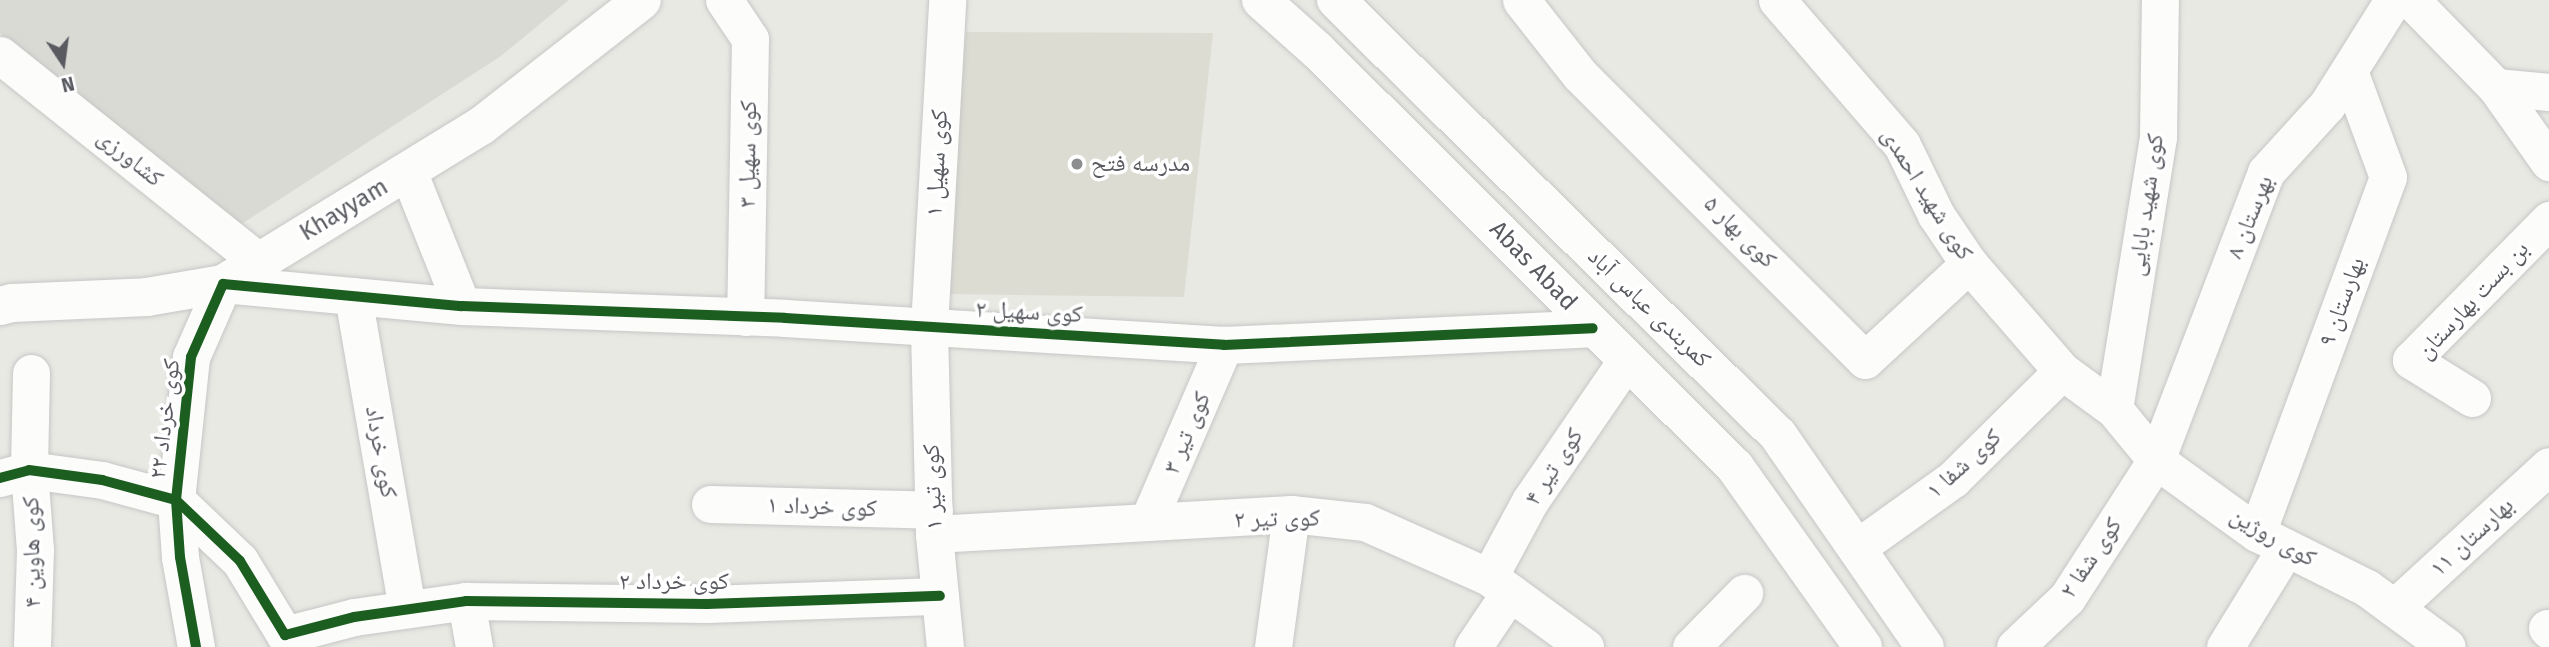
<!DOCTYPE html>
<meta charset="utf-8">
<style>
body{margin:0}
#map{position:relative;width:2549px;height:647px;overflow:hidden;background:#e9e9e4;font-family:"Fira Sans","Noto Naskh Arabic",sans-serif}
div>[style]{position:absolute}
.industrial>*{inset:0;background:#dadad5}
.education>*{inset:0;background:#dcdcd3}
.roads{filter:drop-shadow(0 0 2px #c6c7c6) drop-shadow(0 0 2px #c6c7c6)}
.street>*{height:37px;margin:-18.5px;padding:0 18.5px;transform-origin:18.5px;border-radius:18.5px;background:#fcfcfb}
.secondary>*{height:38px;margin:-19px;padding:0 19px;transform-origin:19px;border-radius:19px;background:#fcfcfb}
.cycleway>*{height:10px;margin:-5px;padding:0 5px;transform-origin:5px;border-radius:5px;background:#1b5e20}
.dots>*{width:19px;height:19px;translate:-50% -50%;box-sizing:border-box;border:4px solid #fff;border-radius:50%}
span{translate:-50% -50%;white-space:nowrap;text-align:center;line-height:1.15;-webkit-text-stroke:7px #fff;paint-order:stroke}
.street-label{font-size:24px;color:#595b61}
.poi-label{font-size:24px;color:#595b61}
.left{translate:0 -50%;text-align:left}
.north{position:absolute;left:28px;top:28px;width:70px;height:70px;-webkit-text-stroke:5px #fff;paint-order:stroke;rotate:167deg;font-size:19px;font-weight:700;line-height:28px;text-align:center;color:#595b61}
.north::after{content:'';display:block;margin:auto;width:24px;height:32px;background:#595b61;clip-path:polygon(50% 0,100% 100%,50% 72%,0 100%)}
</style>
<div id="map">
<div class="industrial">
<i style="clip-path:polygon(0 0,569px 0,501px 56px,240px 225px,0 33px)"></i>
</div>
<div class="education">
<i style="clip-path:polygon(966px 32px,1213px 33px,1184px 297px,946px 294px)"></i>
</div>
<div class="roads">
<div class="street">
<i style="left:724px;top:0;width:47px;rotate:56.3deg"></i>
<i style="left:750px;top:39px;width:278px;rotate:91deg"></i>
<i style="left:1521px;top:0;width:95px;rotate:51.8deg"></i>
<i style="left:1580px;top:75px;width:403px;rotate:45deg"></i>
<i style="left:1865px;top:360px;width:142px;rotate:-42.7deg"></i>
<i style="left:1777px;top:0;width:191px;rotate:49.2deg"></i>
<i style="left:1902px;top:145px;width:78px;rotate:64.1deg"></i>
<i style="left:1936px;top:215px;width:59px;rotate:56deg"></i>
<i style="left:1969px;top:264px;width:142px;rotate:49deg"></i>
<i style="left:2062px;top:371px;width:64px;rotate:36.2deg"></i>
<i style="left:2114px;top:409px;width:66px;rotate:50.5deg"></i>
<i style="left:2156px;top:460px;width:125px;rotate:35.9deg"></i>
<i style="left:2257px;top:533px;width:123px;rotate:26.6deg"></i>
<i style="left:2367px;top:588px;width:99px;rotate:36.4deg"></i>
<i style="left:2411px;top:0;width:122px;rotate:45.7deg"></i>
<i style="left:2496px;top:87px;width:92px;rotate:54.8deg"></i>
<i style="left:0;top:55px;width:332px;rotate:38.6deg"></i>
<i style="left:2496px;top:87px;width:53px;rotate:5.4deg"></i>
<i style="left:408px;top:171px;width:145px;rotate:68.2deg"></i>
<i style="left:353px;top:296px;width:317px;rotate:80.2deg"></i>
<i style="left:31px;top:373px;width:97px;rotate:91.2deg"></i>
<i style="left:29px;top:470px;width:80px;rotate:85.7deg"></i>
<i style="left:35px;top:550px;width:97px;rotate:91.8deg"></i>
<i style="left:2472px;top:398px;width:72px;rotate:-148.1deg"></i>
<i style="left:2411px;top:360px;width:197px;rotate:-45.4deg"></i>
<i style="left:2114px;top:409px;width:276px;rotate:-80.8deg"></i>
<i style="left:2158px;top:137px;width:137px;rotate:-89.2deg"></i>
<i style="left:0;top:478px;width:30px;rotate:-15deg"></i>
<i style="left:29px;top:470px;width:74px;rotate:7.8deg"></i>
<i style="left:102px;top:480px;width:77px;rotate:15.1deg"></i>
<i style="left:176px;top:500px;width:88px;rotate:43.6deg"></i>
<i style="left:240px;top:561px;width:87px;rotate:58.7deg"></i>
<i style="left:285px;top:635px;width:71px;rotate:-14.6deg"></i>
<i style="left:354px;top:617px;width:113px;rotate:-8.1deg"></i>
<i style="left:466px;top:601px;width:241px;rotate:0.7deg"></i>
<i style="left:707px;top:604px;width:233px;rotate:-2deg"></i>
<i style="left:710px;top:504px;width:224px;rotate:1.5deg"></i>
<i style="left:1148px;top:521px;width:192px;rotate:-66.6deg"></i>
<i style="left:2257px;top:533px;width:379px;rotate:-69.8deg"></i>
<i style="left:2388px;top:177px;width:113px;rotate:-110.2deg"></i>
<i style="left:934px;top:534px;width:358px;rotate:-3.2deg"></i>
<i style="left:1291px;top:514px;width:74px;rotate:6.2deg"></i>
<i style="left:1365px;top:522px;width:136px;rotate:23.9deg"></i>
<i style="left:1489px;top:577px;width:119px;rotate:36.1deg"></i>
<i style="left:1858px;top:547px;width:117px;rotate:-35.6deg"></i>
<i style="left:1953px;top:479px;width:153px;rotate:-44.7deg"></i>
<i style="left:1489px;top:577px;width:86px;rotate:-61.7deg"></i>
<i style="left:1530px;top:501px;width:170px;rotate:-55.6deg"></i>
<i style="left:466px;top:601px;width:47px;rotate:80.1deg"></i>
<i style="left:2394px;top:608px;width:210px;rotate:-42.5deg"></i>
<i style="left:2547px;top:628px;width:3px;rotate:45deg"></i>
<i style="left:196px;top:647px;width:91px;rotate:-100.1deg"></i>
<i style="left:180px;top:557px;width:57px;rotate:-94deg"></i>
<i style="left:176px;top:500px;width:144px;rotate:-84deg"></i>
<i style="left:191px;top:357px;width:80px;rotate:-66.3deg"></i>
<i style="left:223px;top:284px;width:240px;rotate:5.3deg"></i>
<i style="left:462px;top:306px;width:323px;rotate:2.1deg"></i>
<i style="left:785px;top:318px;width:440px;rotate:3.5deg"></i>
<i style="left:1224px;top:345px;width:369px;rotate:-2.6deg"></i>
<i style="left:945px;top:647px;width:114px;rotate:-95.6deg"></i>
<i style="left:934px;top:534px;width:207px;rotate:-91.4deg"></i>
<i style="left:929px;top:327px;width:327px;rotate:-86.8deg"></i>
<i style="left:1273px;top:647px;width:134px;rotate:-82.3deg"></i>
<i style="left:1473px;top:647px;width:66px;rotate:-56.1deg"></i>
<i style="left:1691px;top:647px;width:76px;rotate:-45.5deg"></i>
<i style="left:2015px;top:647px;width:71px;rotate:-43.3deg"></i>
<i style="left:2067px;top:598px;width:164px;rotate:-57.2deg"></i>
<i style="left:2156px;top:460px;width:308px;rotate:-69.1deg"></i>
<i style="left:2266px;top:172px;width:91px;rotate:-47.7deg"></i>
<i style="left:2327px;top:105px;width:124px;rotate:-57.8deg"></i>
<i style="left:2225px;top:647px;width:116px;rotate:-58.4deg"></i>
</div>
<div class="secondary">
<i style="left:1261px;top:0;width:76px;rotate:41.8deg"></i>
<i style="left:1318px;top:51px;width:589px;rotate:44.93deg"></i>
<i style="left:1735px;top:467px;width:221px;rotate:54.6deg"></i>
<i style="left:1336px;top:0;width:620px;rotate:44.54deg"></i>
<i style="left:1778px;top:435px;width:258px;rotate:55.3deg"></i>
<i style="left:0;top:306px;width:12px;rotate:-14deg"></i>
<i style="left:12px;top:303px;width:135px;rotate:-2.5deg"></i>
<i style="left:147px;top:297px;width:77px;rotate:-9.7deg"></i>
<i style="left:223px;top:284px;width:303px;rotate:-31.5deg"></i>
<i style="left:481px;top:126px;width:204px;rotate:-38deg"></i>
</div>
</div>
<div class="cycleway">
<i style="left:0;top:478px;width:30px;rotate:-15deg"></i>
<i style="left:29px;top:470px;width:74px;rotate:7.8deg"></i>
<i style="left:102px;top:480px;width:77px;rotate:15.1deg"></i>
<i style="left:176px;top:500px;width:88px;rotate:43.6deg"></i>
<i style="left:240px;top:561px;width:87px;rotate:58.7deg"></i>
<i style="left:285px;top:635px;width:71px;rotate:-14.6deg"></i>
<i style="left:354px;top:617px;width:113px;rotate:-8.1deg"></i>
<i style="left:466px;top:601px;width:241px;rotate:0.7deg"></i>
<i style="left:707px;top:604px;width:233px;rotate:-2deg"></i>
<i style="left:196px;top:647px;width:91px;rotate:-100.1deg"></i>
<i style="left:180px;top:557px;width:57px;rotate:-94deg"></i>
<i style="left:176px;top:500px;width:144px;rotate:-84deg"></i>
<i style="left:191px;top:357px;width:80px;rotate:-66.3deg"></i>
<i style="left:223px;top:284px;width:240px;rotate:5.3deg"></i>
<i style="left:462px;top:306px;width:323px;rotate:2.1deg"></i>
<i style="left:785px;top:318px;width:440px;rotate:3.5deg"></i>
<i style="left:1224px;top:345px;width:369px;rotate:-2.6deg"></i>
</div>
<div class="dots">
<i style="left:1077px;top:164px;background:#8b8d8f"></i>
</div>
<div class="street-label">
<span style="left:748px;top:154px;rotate:-89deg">کوی سهیل ۳</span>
<span style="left:130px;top:158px;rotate:39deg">کشاورزی</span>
<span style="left:937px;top:163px;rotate:-87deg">کوی سهیل ۱</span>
<span style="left:1927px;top:194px;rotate:58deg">کوی شهید احمدی</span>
<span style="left:2146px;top:205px;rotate:-82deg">کوی شهید بابایی</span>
<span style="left:344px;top:210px;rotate:-31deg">Khayyam</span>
<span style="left:2250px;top:217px;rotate:-68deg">بهرستان ۸</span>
<span style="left:1740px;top:232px;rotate:45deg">کوی بهار ۵</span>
<span style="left:1533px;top:266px;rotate:46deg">Abas Abad</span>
<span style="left:2473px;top:300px;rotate:-47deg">بن بست بهارستان</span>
<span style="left:2342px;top:302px;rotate:-70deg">بهارستان ۹</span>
<span style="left:1649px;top:308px;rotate:44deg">کمربندی عباس آباد</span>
<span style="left:1029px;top:312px;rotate:3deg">کوی سهیل ۲</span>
<span style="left:165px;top:419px;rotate:-83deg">کوی خرداد ۲۲</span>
<span style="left:1187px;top:433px;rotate:-67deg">کوی تیر ۳</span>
<span style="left:381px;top:452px;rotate:80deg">کوی خرداد</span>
<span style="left:1964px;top:464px;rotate:-42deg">کوی شفا ۱</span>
<span style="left:1554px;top:467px;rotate:-57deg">کوی تیر ۴</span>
<span style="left:933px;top:487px;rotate:-92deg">کوی تیر ۱</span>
<span style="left:822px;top:507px;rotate:2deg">کوی خرداد ۱</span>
<span style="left:1277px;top:519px;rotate:-1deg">کوی تیر ۲</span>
<span style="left:2273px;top:537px;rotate:30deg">کوی روژین</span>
<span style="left:2472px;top:537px;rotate:-43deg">بهارستان ۱۱</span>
<span style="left:32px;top:552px;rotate:-91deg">کوی هاوین ۴</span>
<span style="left:2091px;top:558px;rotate:-56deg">کوی شفا ۲</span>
<span style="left:674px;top:582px">کوی خرداد ۲</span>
</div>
<div class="poi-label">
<span class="left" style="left:1091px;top:164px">مدرسه فتح</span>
</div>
<div class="north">N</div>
</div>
